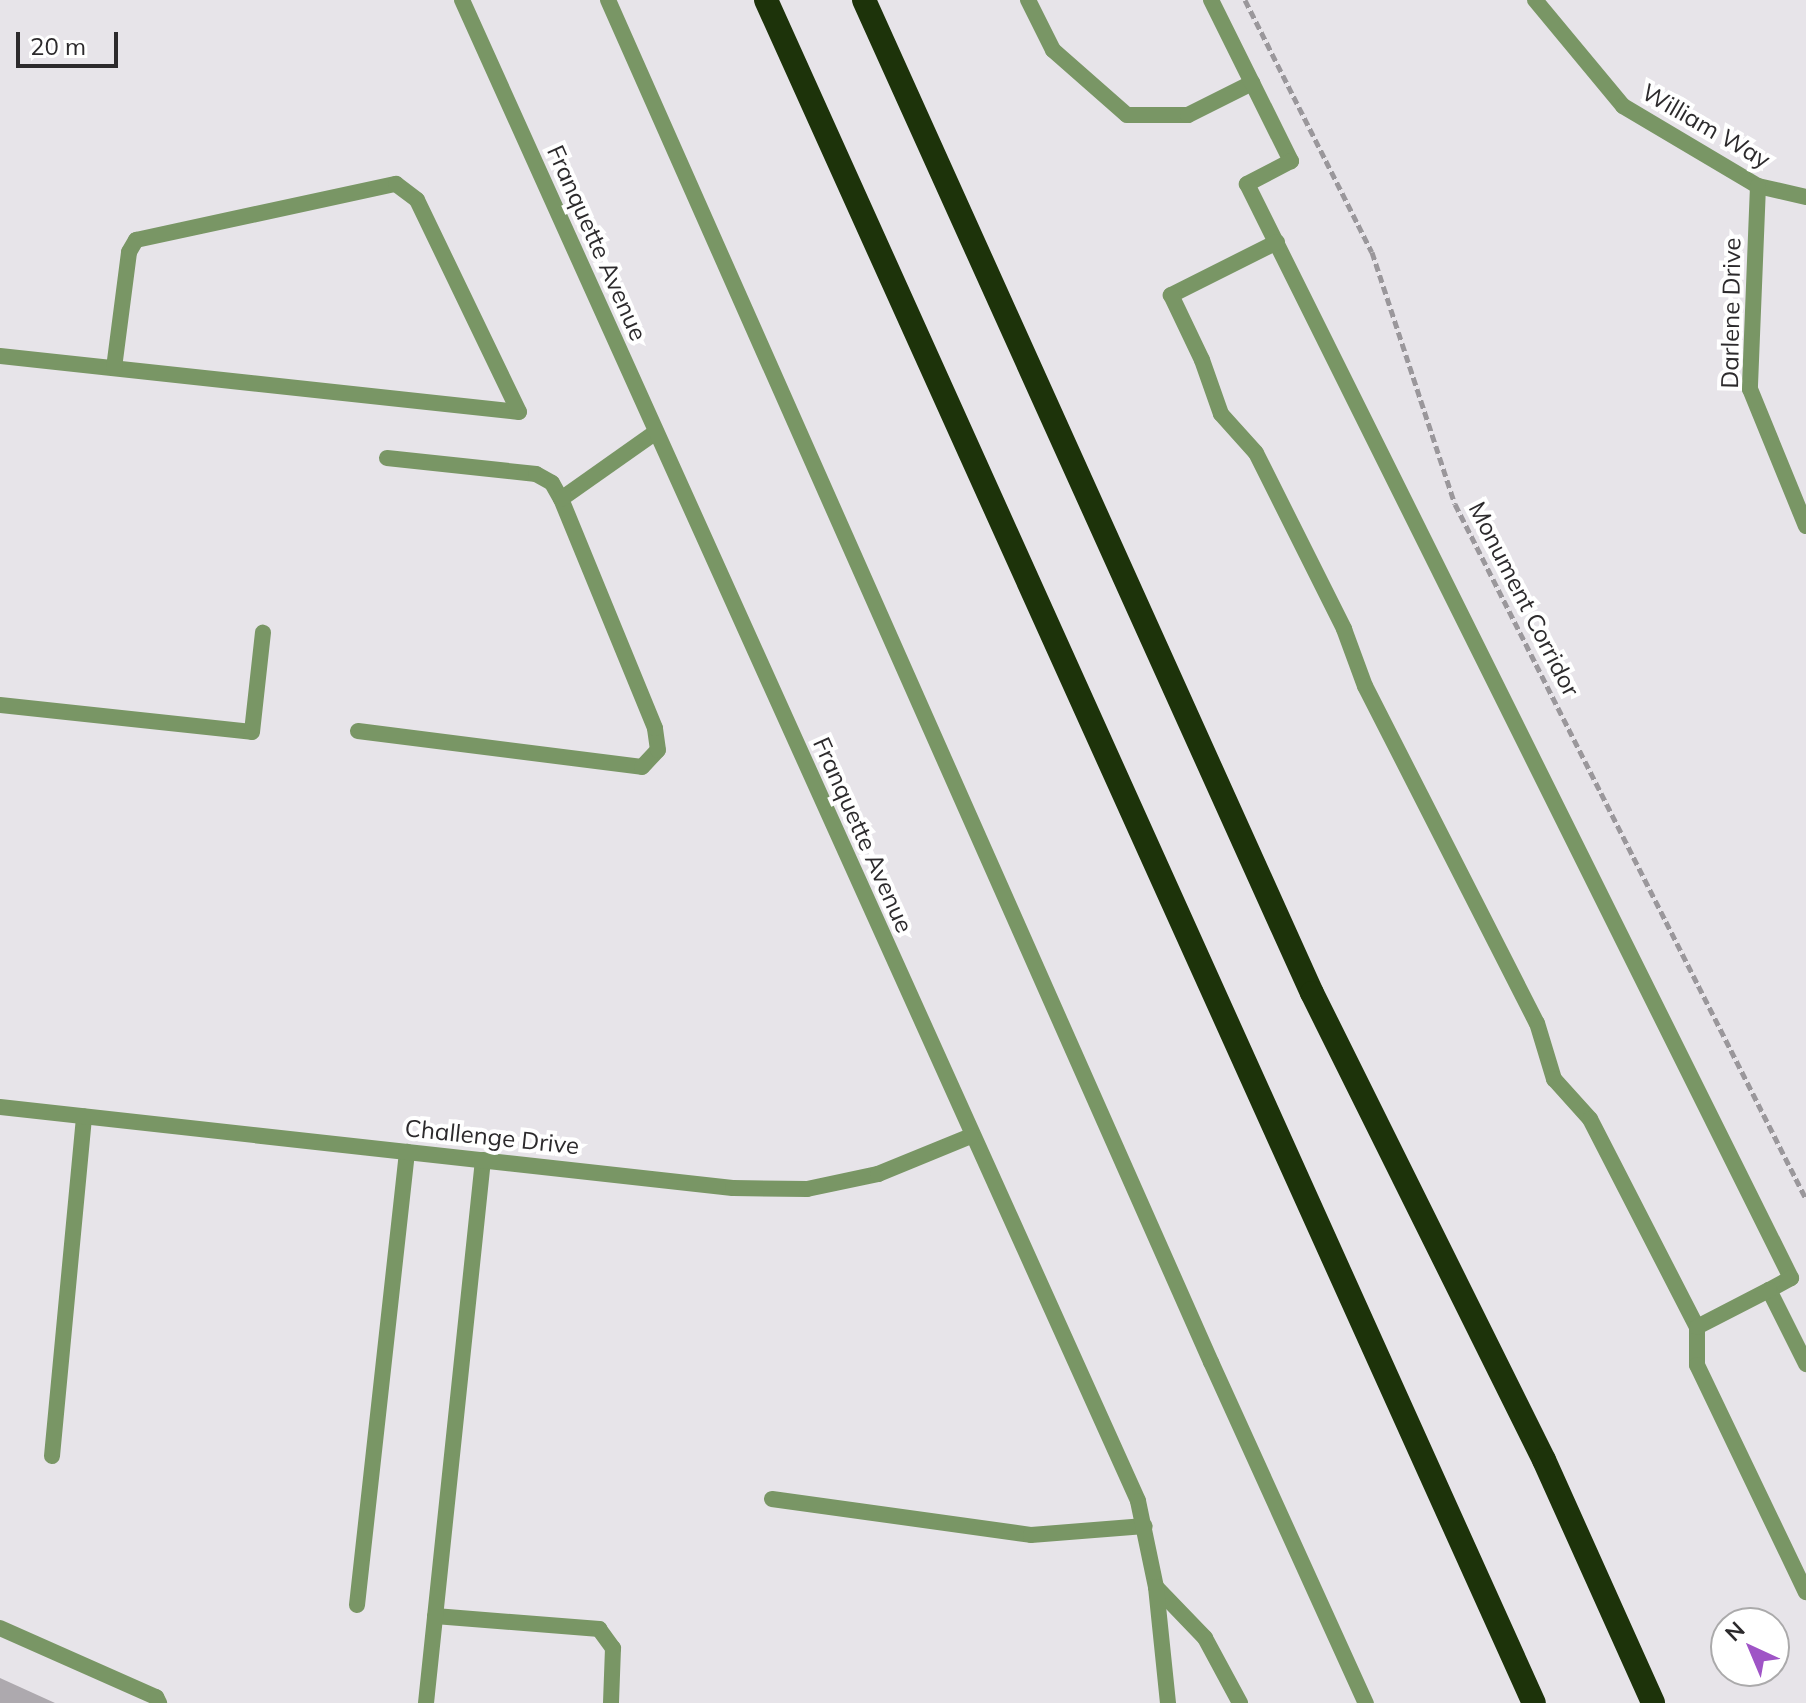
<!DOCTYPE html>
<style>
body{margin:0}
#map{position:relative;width:1806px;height:1703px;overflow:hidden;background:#e7e4e9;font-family:Mulish,sans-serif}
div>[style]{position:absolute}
.building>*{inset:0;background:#ada9ae}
.path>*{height:5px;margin-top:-2.5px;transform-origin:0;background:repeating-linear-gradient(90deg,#9a979b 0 8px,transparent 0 12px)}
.service>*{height:16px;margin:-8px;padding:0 8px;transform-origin:8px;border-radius:8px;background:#799665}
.minor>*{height:16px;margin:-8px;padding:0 8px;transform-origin:8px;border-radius:8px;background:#799665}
.motorway>*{height:24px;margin:-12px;padding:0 12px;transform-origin:12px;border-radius:12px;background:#1d330a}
span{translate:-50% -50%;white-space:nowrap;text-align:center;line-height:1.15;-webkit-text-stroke:8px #fff;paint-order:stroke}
.street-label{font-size:24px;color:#2c2a2c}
.north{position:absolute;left:1710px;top:1607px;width:80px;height:80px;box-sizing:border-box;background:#fff;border:2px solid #abaaab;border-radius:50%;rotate:316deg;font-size:22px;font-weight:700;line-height:32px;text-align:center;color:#2c2a2c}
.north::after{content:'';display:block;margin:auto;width:28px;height:36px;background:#9f54c6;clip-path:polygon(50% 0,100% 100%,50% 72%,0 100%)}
.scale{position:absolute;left:16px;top:32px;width:102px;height:36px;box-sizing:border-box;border:4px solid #2c2a2c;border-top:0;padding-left:10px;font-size:24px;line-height:28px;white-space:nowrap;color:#2c2a2c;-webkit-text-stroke:6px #fff;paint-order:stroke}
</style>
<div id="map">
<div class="building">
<i style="clip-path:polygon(0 1678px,55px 1703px,0 1703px)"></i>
</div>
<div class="path">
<i style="left:1245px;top:0;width:282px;rotate:63.3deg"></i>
<i style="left:1372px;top:252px;width:265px;rotate:71.8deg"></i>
<i style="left:1455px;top:504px;width:779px;rotate:63.2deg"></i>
</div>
<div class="service">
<i style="left:608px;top:0;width:1490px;rotate:66.12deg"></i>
<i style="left:1211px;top:1362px;width:375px;rotate:65.6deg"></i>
<i style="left:1028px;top:0;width:56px;rotate:63.4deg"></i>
<i style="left:1053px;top:50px;width:98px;rotate:41.3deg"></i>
<i style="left:1127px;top:115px;width:61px"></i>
<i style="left:1188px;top:115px;width:72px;rotate:-26.6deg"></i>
<i style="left:1211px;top:0;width:180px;rotate:63.6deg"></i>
<i style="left:1291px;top:161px;width:50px;rotate:152.4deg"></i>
<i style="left:1247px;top:184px;width:1222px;rotate:63.56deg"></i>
<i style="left:1791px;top:1278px;width:25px;rotate:151deg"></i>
<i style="left:1769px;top:1290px;width:83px;rotate:63.4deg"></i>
<i style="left:1277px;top:242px;width:119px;rotate:153.4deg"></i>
<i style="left:1171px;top:295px;width:72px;rotate:64.5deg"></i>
<i style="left:1202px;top:360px;width:57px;rotate:70.6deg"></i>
<i style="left:1221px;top:414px;width:52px;rotate:48.1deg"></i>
<i style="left:1256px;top:453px;width:197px;rotate:63.4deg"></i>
<i style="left:1344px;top:629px;width:61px;rotate:69.8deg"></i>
<i style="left:1365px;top:686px;width:378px;rotate:63deg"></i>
<i style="left:1537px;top:1023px;width:59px;rotate:73.1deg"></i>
<i style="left:1554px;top:1079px;width:54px;rotate:48deg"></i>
<i style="left:1590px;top:1119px;width:234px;rotate:62.8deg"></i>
<i style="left:1697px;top:1327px;width:38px;rotate:90deg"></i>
<i style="left:1697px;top:1365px;width:252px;rotate:64.4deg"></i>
<i style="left:0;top:356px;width:522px;rotate:6.16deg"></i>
<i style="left:114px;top:368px;width:117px;rotate:-82.6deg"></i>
<i style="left:129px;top:252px;width:14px;rotate:-60deg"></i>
<i style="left:136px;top:240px;width:266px;rotate:-12.2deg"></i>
<i style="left:396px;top:184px;width:26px;rotate:37deg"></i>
<i style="left:417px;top:200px;width:235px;rotate:64.3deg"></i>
<i style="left:387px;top:458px;width:150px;rotate:6.1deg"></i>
<i style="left:536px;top:474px;width:18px;rotate:29deg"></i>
<i style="left:552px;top:483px;width:18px;rotate:61deg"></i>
<i style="left:0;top:705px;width:253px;rotate:6.1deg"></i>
<i style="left:252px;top:732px;width:100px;rotate:-83.7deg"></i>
<i style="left:358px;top:731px;width:286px;rotate:7.2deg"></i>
<i style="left:642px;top:767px;width:23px;rotate:-47deg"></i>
<i style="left:658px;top:750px;width:22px;rotate:-98deg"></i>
<i style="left:655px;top:728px;width:248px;rotate:-112.3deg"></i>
<i style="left:561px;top:499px;width:116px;rotate:-35.2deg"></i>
<i style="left:1697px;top:1327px;width:81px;rotate:-27.2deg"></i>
<i style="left:52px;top:1456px;width:341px;rotate:-84.6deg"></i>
<i style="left:772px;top:1499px;width:261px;rotate:7.9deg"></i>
<i style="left:1031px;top:1535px;width:114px;rotate:-4.5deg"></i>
<i style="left:1156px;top:1587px;width:71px;rotate:46.1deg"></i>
<i style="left:1205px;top:1638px;width:74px;rotate:61.7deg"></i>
<i style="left:357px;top:1605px;width:456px;rotate:-83.7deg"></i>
<i style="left:435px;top:1616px;width:165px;rotate:4.5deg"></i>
<i style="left:599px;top:1629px;width:24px;rotate:54deg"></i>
<i style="left:613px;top:1648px;width:55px;rotate:92.1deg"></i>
<i style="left:0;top:1628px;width:171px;rotate:23.9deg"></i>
<i style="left:156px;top:1697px;width:7px;rotate:63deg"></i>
<i style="left:426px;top:1703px;width:546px;rotate:-84.01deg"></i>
</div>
<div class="minor">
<i style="left:462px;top:0;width:1646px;rotate:65.75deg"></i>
<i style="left:1138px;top:1501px;width:88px;rotate:78.2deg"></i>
<i style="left:1156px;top:1587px;width:117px;rotate:84.1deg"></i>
<i style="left:1535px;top:0;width:138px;rotate:50.3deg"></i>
<i style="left:1623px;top:106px;width:157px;rotate:30.7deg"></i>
<i style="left:1758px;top:186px;width:49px;rotate:12.9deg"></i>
<i style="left:1758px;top:186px;width:203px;rotate:92.3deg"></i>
<i style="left:1750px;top:389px;width:148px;rotate:67.8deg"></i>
<i style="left:0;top:1107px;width:737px;rotate:6.31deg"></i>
<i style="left:733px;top:1188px;width:74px;rotate:0.8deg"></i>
<i style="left:807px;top:1189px;width:73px;rotate:-11.9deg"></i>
<i style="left:878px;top:1174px;width:100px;rotate:-22.2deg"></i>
</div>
<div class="motorway">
<i style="left:766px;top:0;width:1868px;rotate:65.73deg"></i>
<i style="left:864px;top:0;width:1089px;rotate:65.72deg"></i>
<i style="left:1312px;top:993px;width:521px;rotate:63.58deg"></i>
<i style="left:1544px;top:1460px;width:266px;rotate:65.8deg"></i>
</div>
<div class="street-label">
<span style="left:1706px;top:126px;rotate:30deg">William Way</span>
<span style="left:597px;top:243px;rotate:66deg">Franquette Avenue</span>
<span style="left:1731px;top:313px;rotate:-89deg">Darlene Drive</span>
<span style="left:1524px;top:599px;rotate:63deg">Monument Corridor</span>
<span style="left:863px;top:835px;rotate:66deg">Franquette Avenue</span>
<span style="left:492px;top:1137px;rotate:6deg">Challenge Drive</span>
</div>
<div class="north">N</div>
<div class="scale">20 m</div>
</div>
